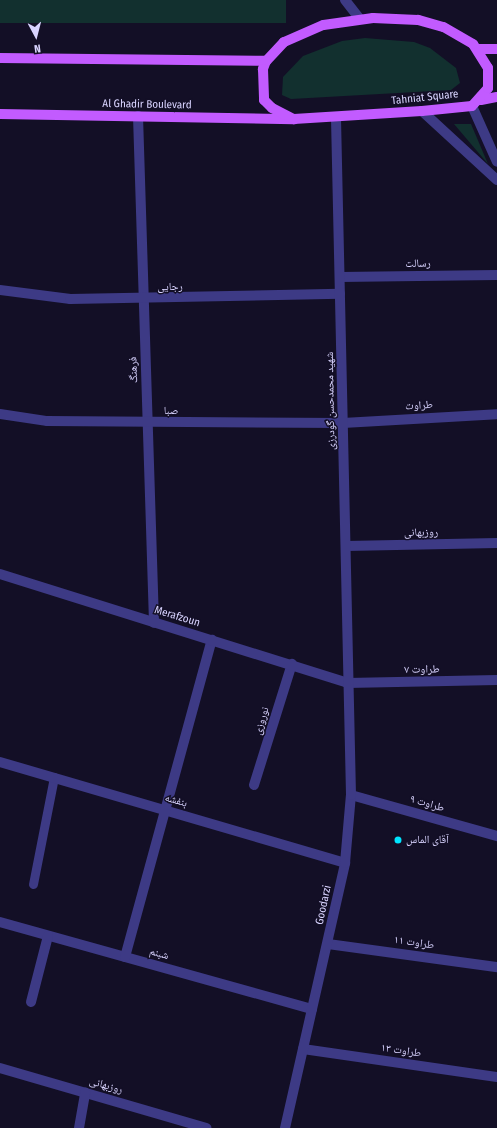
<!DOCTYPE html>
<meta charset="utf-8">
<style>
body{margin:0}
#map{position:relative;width:497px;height:1128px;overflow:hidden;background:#130f26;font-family:"Fira Sans Condensed","Noto Naskh Arabic",sans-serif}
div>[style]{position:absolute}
.green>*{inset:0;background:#12302f;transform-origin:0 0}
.service>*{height:9px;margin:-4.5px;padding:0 4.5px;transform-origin:4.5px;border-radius:4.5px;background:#3d3a85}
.minor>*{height:10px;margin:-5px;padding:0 5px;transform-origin:5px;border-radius:5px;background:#3d3a85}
.tertiary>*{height:10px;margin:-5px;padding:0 5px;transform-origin:5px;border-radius:5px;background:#3d3a85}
.primary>*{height:10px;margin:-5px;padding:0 5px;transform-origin:5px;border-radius:5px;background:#c25bff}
.dots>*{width:11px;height:11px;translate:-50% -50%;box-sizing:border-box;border:2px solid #130f26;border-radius:50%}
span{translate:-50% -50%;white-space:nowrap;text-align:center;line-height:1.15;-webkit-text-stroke:3px #130f26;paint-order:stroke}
.street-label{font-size:11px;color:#d9d4ff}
.poi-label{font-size:11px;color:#d9d4ff}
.left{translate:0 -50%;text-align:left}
.north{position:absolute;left:16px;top:16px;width:40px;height:40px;-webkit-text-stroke:3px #130f26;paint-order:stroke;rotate:173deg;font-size:11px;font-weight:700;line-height:16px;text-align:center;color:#d9d4ff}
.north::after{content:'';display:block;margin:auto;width:14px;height:18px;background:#d9d4ff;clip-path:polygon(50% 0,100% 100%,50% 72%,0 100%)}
</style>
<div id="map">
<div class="green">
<i style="left:0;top:0;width:286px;height:23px"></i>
<i style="clip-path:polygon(365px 38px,414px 42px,430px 48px,456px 68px,460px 83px,451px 90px,291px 99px,282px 95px,283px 77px,303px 56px,342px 41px)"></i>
<i style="clip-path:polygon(454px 124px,471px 124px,488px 164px)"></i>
</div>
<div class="service">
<i style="left:33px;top:884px;width:109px;rotate:-78.9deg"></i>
</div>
<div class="minor">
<i style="left:138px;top:116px;width:507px;rotate:88.19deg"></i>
<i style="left:340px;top:277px;width:157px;rotate:-0.7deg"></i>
<i style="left:0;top:290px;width:71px;rotate:7.3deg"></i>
<i style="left:70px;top:299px;width:270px;rotate:-1.1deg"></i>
<i style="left:0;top:414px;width:48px;rotate:8.5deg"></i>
<i style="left:47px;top:421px;width:296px;rotate:0.4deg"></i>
<i style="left:343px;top:423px;width:154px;rotate:-3.3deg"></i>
<i style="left:346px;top:546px;width:151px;rotate:-1.1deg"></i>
<i style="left:347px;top:683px;width:150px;rotate:-1.1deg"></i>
<i style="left:0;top:762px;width:359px;rotate:16.3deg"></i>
<i style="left:254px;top:785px;width:127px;rotate:-72.6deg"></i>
<i style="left:351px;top:795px;width:152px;rotate:15.7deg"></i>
<i style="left:0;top:922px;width:324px;rotate:15.6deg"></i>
<i style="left:328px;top:944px;width:171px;rotate:7.8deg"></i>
<i style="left:125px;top:957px;width:329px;rotate:-74.7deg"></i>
<i style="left:31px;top:1002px;width:68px;rotate:-75.6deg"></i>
<i style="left:303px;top:1049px;width:196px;rotate:8.2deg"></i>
<i style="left:0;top:1068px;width:215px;rotate:16.2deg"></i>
<i style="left:79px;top:1128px;width:36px;rotate:-80deg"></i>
</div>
<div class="tertiary">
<i style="left:345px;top:0;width:24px;rotate:52deg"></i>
<i style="left:472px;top:106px;width:61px;rotate:65.9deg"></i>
<i style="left:422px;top:111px;width:102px;rotate:42.6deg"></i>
<i style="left:0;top:574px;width:364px;rotate:17.4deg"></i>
<i style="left:285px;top:1128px;width:272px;rotate:-77.2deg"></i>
<i style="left:345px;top:863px;width:68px;rotate:-85deg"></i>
<i style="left:351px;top:795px;width:676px;rotate:-91.27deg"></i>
</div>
<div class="primary">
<i style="left:477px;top:49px;width:20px"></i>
<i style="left:0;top:58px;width:266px;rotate:0.6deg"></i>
<i style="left:481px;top:100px;width:16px;rotate:-11deg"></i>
<i style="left:0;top:114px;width:294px;rotate:1deg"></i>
<i style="left:294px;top:119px;width:128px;rotate:-3.6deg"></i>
<i style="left:422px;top:111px;width:50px;rotate:-5.7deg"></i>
<i style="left:472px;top:106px;width:24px;rotate:-48deg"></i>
<i style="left:488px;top:88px;width:20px;rotate:-90deg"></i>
<i style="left:488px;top:68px;width:28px;rotate:-122deg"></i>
<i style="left:473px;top:44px;width:34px;rotate:-150deg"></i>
<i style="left:443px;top:27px;width:26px;rotate:-164deg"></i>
<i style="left:418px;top:20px;width:45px;rotate:-177.5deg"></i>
<i style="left:373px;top:18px;width:50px;rotate:172deg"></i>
<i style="left:323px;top:25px;width:43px;rotate:156.4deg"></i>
<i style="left:284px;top:42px;width:26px;rotate:133deg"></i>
<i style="left:266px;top:61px;width:9px;rotate:111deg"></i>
<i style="left:263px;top:69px;width:31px;rotate:88deg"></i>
<i style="left:264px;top:100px;width:11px;rotate:45deg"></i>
<i style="left:272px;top:108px;width:25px;rotate:27deg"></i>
</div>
<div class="dots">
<i style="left:398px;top:840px;background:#00e5ff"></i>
</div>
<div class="street-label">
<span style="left:425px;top:98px;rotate:-6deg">Tahniat Square</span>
<span style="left:147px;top:105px;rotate:1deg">Al Ghadir Boulevard</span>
<span style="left:418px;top:264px;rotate:-1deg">رسالت</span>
<span style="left:170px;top:287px">رجایی</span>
<span style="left:134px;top:370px;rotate:-92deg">فرهنگ</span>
<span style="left:331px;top:401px;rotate:-91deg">شهید محمدحسن گودرزی</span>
<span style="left:419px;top:406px;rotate:-3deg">طراوت</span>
<span style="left:171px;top:411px">صبا</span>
<span style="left:421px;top:533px;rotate:-1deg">روزبهانی</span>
<span style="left:177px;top:617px;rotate:17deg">Merafzoun</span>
<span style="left:422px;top:670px;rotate:-1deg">طراوت ۷</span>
<span style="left:262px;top:721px;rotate:-73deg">نوروزی</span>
<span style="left:176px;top:801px;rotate:16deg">بنفشه</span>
<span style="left:427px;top:804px;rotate:16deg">طراوت ۹</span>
<span style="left:324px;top:905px;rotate:-78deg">Goodarzi</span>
<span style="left:414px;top:943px;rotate:8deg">طراوت ۱۱</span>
<span style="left:159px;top:954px;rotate:16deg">شبنم</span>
<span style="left:401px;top:1051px;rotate:8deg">طراوت ۱۳</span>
<span style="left:106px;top:1086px;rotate:16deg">روزبهانی</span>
</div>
<div class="poi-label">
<span class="left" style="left:406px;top:840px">آقای الماس</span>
</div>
<div class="north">N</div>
</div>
